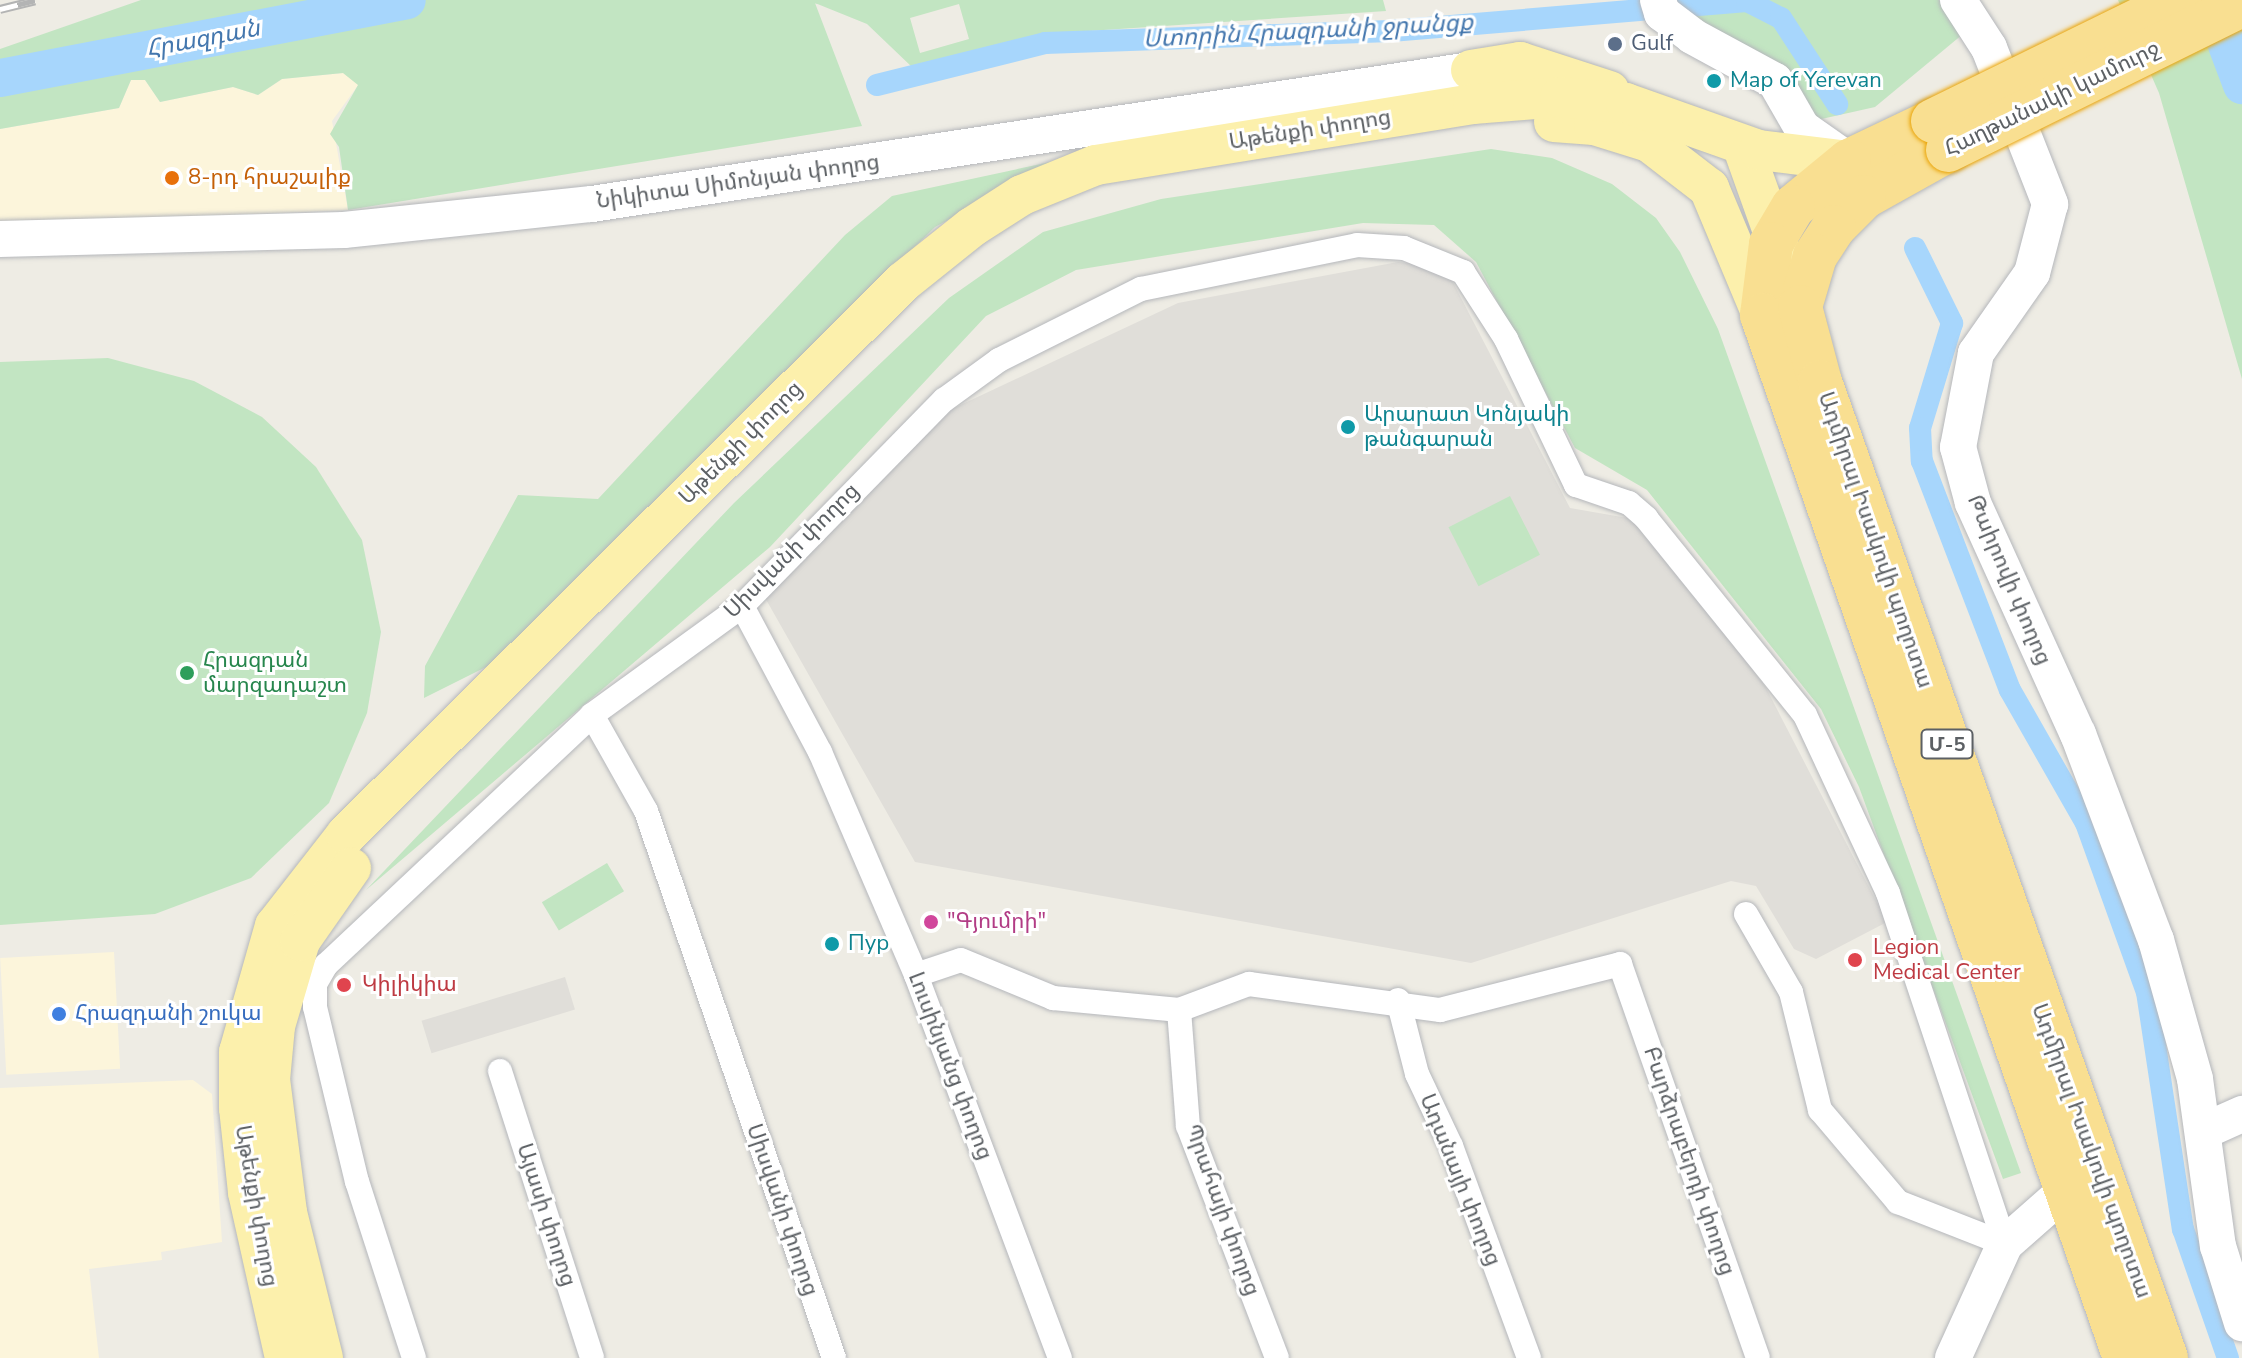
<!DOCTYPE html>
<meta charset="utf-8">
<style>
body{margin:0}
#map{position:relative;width:2242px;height:1358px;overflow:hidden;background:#eeece4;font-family:"Nunito Sans","Noto Sans Armenian",sans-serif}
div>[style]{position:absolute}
.commercial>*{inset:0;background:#fcf5db;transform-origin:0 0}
.industrial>*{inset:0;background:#e0ded9;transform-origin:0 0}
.green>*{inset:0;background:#c2e5c2;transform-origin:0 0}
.canal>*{height:22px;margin:-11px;padding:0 11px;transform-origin:11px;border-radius:11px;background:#a7d6fc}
.river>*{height:38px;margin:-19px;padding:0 19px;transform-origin:19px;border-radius:19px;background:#a7d6fc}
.roads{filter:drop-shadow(0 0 2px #b5b7bb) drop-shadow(0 0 2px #b5b7bb)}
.street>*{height:24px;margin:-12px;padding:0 12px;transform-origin:12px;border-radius:12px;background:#fff}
.secondary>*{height:36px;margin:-18px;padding:0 18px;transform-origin:18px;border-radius:18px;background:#fff}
.primary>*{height:40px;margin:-20px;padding:0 20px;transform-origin:20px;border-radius:20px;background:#fcf0ac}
.highway>*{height:44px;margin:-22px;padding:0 22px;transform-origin:22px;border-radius:22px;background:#f9df91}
.rail>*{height:9px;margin-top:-4.5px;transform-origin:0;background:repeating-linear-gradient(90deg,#fff 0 18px,#b3b4b4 0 36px);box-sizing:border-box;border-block:2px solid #b3b4b4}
.bridges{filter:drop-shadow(0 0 2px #eaa509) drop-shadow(0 0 2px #eaa509)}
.highway-bridge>*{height:44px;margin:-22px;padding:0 22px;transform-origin:22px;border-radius:22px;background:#f9df91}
.dots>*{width:22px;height:22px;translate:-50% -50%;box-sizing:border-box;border:4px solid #fff;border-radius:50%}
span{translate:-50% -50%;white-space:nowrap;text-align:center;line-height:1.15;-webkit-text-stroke:6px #fff;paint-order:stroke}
.shield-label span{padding:2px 6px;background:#fff;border:2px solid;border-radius:6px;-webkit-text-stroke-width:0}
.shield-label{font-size:20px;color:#5c6064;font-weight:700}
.service-label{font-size:22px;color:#4e5e75}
.left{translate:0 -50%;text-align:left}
.culture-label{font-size:22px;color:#0d838f}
.street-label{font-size:22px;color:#5c6064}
.food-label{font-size:22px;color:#c56008}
.leisure-label{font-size:22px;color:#27864d}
.hotel-label{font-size:22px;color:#b23c85}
.health-label{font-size:22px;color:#be3a42}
.shop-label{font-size:22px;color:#366cbe}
.water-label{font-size:24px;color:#4477ae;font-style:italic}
</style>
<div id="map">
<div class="commercial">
<i style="clip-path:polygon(343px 73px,359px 84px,332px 121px,348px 210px,0 225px,0 129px,119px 108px,131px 80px,145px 80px,160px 102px,233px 87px,258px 95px,282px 79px)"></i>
<i style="left:114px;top:952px;width:117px;height:114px;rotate:87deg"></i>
<i style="clip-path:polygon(193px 1080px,212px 1094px,222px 1242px,161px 1252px,162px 1260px,89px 1269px,99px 1358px,0 1358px,0 1088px)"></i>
</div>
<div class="industrial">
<i style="clip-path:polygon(1398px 262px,1445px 267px,1570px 508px,1639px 520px,1765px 686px,1887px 922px,1816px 959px,1794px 949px,1756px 886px,1731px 881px,1471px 963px,915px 862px,764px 596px,937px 416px,1178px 303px)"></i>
<i style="left:565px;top:977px;width:34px;height:150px;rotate:73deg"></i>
</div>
<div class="green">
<i style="clip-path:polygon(evenodd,141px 0,1383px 0,1386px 11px,1044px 34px,913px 68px,867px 24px,815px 3px,862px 126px,348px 210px,339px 147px,330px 134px,358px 85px,343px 73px,282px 79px,258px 95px,233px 87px,160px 102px,145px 80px,131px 80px,119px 108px,0 129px,0 49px,141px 0,959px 4px,969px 39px,920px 53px,910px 18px,959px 4px)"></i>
<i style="clip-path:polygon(1689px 0,1939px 0,1963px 34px,1875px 107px,1817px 120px,1688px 20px)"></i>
<i style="clip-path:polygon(2118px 0,2242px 0,2242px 379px,2159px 93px)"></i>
<i style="clip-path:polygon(1491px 149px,1552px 158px,1612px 184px,1656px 218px,1680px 252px,1718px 329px,2021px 1173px,2003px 1179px,1859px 787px,1821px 709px,1647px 490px,1575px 448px,1476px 262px,1434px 225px,1363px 223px,1076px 270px,986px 316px,770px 547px,366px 890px,734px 503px,949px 298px,1043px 232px,1161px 199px)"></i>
<i style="clip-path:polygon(1064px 159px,935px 227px,498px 661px,424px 698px,425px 666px,518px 495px,598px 499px,845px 235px,892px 196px)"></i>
<i style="clip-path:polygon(108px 358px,194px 381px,262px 417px,316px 467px,362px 540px,381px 632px,367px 713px,329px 803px,251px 878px,155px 914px,0 925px,0 362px)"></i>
<i style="left:1510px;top:496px;width:66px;height:69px;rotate:63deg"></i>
<i style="left:607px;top:863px;width:33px;height:76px;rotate:59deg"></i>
</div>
<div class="canal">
<i style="left:877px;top:85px;width:173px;rotate:-14deg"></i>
<i style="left:1045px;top:43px;width:346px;rotate:-2deg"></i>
<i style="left:1391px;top:31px;width:357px;rotate:-4.8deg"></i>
<i style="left:1747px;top:1px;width:38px;rotate:27deg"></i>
<i style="left:1781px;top:18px;width:103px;rotate:56.9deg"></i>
<i style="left:1915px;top:248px;width:84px;rotate:63.7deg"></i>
<i style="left:1952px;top:323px;width:110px;rotate:106.9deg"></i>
<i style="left:1920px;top:428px;width:33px;rotate:87deg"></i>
<i style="left:1922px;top:461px;width:245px;rotate:69deg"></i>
<i style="left:2010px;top:690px;width:153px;rotate:60.3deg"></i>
<i style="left:2086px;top:823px;width:180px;rotate:70.2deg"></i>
<i style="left:2147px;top:992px;width:240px;rotate:81.4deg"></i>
<i style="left:2183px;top:1229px;width:137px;rotate:70.8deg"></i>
</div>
<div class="river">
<i style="left:2210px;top:0;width:91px;rotate:69.4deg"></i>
<i style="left:0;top:78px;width:414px;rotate:-10.8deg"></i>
</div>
<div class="roads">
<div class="street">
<i style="left:742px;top:606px;width:166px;rotate:61.9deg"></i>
<i style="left:820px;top:752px;width:243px;rotate:66.7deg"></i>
<i style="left:916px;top:975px;width:409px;rotate:69.4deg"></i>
<i style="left:592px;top:715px;width:110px;rotate:60.6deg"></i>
<i style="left:646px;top:811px;width:578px;rotate:71.03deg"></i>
<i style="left:1746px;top:914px;width:90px;rotate:60deg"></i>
<i style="left:1791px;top:992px;width:122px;rotate:76.2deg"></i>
<i style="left:1820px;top:1110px;width:121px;rotate:49.7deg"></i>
<i style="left:1898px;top:1202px;width:115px;rotate:21.4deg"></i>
<i style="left:916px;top:975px;width:47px;rotate:-18.4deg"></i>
<i style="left:961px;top:960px;width:100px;rotate:22.4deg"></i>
<i style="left:1053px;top:998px;width:127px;rotate:5.4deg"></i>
<i style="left:1179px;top:1010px;width:75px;rotate:-20.4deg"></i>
<i style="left:1249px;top:984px;width:193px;rotate:7.8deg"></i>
<i style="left:1440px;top:1010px;width:186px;rotate:-14.3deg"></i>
<i style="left:1620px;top:964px;width:417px;rotate:70.7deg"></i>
<i style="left:1398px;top:1000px;width:76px;rotate:75.6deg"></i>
<i style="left:1417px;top:1074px;width:80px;rotate:64.7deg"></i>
<i style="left:1451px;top:1146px;width:226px;rotate:69.8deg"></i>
<i style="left:1179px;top:1010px;width:116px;rotate:85.6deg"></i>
<i style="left:1188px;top:1126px;width:248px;rotate:69deg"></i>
<i style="left:500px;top:1071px;width:301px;rotate:72.2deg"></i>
<i style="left:414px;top:1358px;width:185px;rotate:-107.9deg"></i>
<i style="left:357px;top:1182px;width:180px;rotate:-103.5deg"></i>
<i style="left:315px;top:1007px;width:23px;rotate:-90deg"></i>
<i style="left:315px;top:984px;width:22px;rotate:-60deg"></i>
<i style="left:326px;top:965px;width:365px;rotate:-43.2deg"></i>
<i style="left:592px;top:715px;width:185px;rotate:-36deg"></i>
<i style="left:742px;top:606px;width:289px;rotate:-45.6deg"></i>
<i style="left:944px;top:400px;width:68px;rotate:-36deg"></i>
<i style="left:999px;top:360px;width:159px;rotate:-26.6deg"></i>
<i style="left:1141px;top:289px;width:220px;rotate:-11.5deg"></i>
<i style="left:1357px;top:245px;width:47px;rotate:3.7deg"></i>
<i style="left:1404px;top:248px;width:64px;rotate:22.1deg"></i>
<i style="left:1463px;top:272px;width:80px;rotate:57.3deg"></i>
<i style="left:1506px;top:339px;width:162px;rotate:64.4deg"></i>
<i style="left:1576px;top:485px;width:56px;rotate:18.8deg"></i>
<i style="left:1629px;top:503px;width:23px;rotate:41deg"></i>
<i style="left:1646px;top:518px;width:253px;rotate:51.1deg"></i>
<i style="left:1805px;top:715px;width:196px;rotate:65deg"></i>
<i style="left:1888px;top:893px;width:370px;rotate:71.6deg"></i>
</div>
<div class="secondary">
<i style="left:1658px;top:0;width:14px;rotate:73deg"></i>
<i style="left:1662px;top:13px;width:38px;rotate:37deg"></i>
<i style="left:1692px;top:36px;width:94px;rotate:28.5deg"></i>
<i style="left:1775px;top:81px;width:54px;rotate:60.1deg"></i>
<i style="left:1802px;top:128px;width:57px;rotate:35.1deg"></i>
<i style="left:1958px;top:0;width:57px;rotate:57.1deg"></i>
<i style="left:1989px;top:48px;width:168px;rotate:68.6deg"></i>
<i style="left:2050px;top:204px;width:71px;rotate:104.6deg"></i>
<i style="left:2032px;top:273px;width:98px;rotate:125deg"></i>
<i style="left:1976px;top:353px;width:96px;rotate:100.8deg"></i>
<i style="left:1958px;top:447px;width:58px;rotate:75deg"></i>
<i style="left:1973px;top:503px;width:254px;rotate:65.6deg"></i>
<i style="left:2078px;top:734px;width:220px;rotate:69.3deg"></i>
<i style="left:2156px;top:940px;width:144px;rotate:74.3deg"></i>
<i style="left:2195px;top:1079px;width:169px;rotate:82.2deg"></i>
<i style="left:2218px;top:1246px;width:81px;rotate:72.7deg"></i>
<i style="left:0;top:239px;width:344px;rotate:-1.5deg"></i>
<i style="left:344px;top:230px;width:249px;rotate:-6deg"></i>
<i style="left:592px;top:204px;width:889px;rotate:-8.67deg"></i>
<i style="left:2204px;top:1131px;width:42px;rotate:-24.1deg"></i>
<i style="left:1953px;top:1358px;width:125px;rotate:-65.5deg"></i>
<i style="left:2005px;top:1244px;width:79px;rotate:-41.4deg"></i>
<i style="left:2064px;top:1192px;width:30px;rotate:-20deg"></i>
</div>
<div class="primary">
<i style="left:1471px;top:70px;width:50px;rotate:-9.3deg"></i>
<i style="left:1520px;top:62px;width:94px;rotate:18deg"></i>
<i style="left:1554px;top:122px;width:40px;rotate:4.3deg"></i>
<i style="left:1594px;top:125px;width:58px;rotate:17.2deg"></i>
<i style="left:1649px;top:142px;width:76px;rotate:37.5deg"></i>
<i style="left:1709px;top:188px;width:138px;rotate:67.3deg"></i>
<i style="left:1742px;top:145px;width:124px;rotate:70.3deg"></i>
<i style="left:285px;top:1358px;width:170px;rotate:-102.6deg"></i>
<i style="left:248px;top:1192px;width:84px;rotate:-96.1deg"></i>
<i style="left:239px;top:1108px;width:56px;rotate:-90deg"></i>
<i style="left:239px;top:1052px;width:131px;rotate:-74.1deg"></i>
<i style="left:275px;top:926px;width:115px;rotate:-52deg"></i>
<i style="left:346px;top:835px;width:785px;rotate:-44.79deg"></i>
<i style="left:903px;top:282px;width:88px;rotate:-38.6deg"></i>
<i style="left:972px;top:227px;width:59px;rotate:-32.6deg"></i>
<i style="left:1022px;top:195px;width:80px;rotate:-22.1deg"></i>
<i style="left:1096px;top:165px;width:382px;rotate:-9.2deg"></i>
<i style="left:1473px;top:104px;width:87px;rotate:-4.6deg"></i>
<i style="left:1560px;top:97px;width:66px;rotate:5.2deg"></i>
<i style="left:1626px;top:103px;width:141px;rotate:19.5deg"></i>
<i style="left:1759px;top:150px;width:91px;rotate:7deg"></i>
<i style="left:323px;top:1358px;width:150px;rotate:-103.9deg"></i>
<i style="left:287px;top:1212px;width:133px;rotate:-97.3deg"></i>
<i style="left:270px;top:1080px;width:54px;rotate:-84.7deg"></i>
<i style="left:275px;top:1026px;width:89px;rotate:-73.6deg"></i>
<i style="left:300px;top:941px;width:89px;rotate:-55.1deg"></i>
</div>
<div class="highway">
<i style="left:1933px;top:121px;width:93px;rotate:154.5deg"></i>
<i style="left:1849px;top:161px;width:72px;rotate:140.6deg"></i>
<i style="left:1793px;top:207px;width:43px;rotate:120.7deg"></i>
<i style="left:1771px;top:244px;width:72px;rotate:97.2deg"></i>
<i style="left:1762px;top:315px;width:1104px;rotate:70.81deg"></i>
<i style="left:1948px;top:150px;width:96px;rotate:150.8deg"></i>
<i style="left:1864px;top:197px;width:42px;rotate:135deg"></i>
<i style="left:1834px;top:227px;width:35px;rotate:123deg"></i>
<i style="left:1815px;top:256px;width:53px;rotate:106.4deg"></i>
<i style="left:1800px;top:307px;width:78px;rotate:75.1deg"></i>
<i style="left:1820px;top:382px;width:1036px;rotate:70.48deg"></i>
</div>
</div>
<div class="rail">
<i style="left:0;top:9px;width:36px;rotate:-14deg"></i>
</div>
<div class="bridges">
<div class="highway-bridge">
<i style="left:1933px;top:121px;width:275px;rotate:-26.1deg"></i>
<i style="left:1948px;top:150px;width:328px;rotate:-26.3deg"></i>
</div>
</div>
<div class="dots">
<i style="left:1615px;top:44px;background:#5c6f8a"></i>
<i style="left:1714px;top:81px;background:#0f9aa8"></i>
<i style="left:172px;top:178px;background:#e8710a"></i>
<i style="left:1348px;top:427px;background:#0f9aa8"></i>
<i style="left:187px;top:673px;background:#2e9e5b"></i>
<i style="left:931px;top:922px;background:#d1479c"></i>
<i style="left:832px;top:944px;background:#0f9aa8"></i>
<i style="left:1855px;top:960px;background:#e0444e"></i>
<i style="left:344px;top:985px;background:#e0444e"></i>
<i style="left:59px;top:1014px;background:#3f7fe0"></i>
</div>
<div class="shield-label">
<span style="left:1947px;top:744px">Մ-5</span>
</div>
<div class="service-label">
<span class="left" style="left:1631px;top:44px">Gulf</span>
</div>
<div class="culture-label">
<span class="left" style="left:1730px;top:81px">Map of Yerevan</span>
<span class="left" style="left:1364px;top:427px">Արարատ Կոնյակի<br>թանգարան</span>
<span class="left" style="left:848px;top:944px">Пур</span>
</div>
<div class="street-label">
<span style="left:2052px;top:99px;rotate:-26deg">Հաղթանակի կամուրջ</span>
<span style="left:1310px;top:130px;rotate:-9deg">Աթենքի փողոց</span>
<span style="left:738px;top:182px;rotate:-8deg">Նիկիտա Սիմոնյան փողոց</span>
<span style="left:741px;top:443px;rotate:-45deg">Աթենքի փողոց</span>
<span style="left:1875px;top:540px;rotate:71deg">Ադմիրալ Իսակովի պողոտա</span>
<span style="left:792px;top:551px;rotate:-45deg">Սիսվանի փողոց</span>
<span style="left:2009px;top:580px;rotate:67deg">Թաիրովի փողոց</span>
<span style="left:950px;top:1066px;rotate:69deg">Լուսինյանց փողոց</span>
<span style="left:2091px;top:1151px;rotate:70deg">Ադմիրալ Իսակովի պողոտա</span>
<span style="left:1689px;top:1161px;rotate:71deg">Բարձրաբերդի փողոց</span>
<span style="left:1460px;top:1180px;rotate:68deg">Ադանայի փողոց</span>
<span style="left:256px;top:1206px;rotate:80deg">Աթենքի փողոց</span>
<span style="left:782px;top:1210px;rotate:71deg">Սիսվանի փողոց</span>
<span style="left:1222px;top:1210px;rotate:70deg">Պրահայի փողոց</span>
<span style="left:546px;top:1215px;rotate:72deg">Այասի փողոց</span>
</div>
<div class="food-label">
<span class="left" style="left:188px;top:178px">8-րդ հրաշալիք</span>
</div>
<div class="leisure-label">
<span class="left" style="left:203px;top:673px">Հրազդան<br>մարզադաշտ</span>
</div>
<div class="hotel-label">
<span class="left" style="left:947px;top:922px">"Գյումրի"</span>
</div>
<div class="health-label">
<span class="left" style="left:1873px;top:960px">Legion<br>Medical Center</span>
<span class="left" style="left:362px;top:985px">Կիլիկիա</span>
</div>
<div class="shop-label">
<span class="left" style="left:75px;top:1014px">Հրազդանի շուկա</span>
</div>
<div class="water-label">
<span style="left:1308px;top:31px;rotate:-3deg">Ստորին Հրազդանի ջրանցք</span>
<span style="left:203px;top:39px;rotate:-11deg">Հրազդան</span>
</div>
</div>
